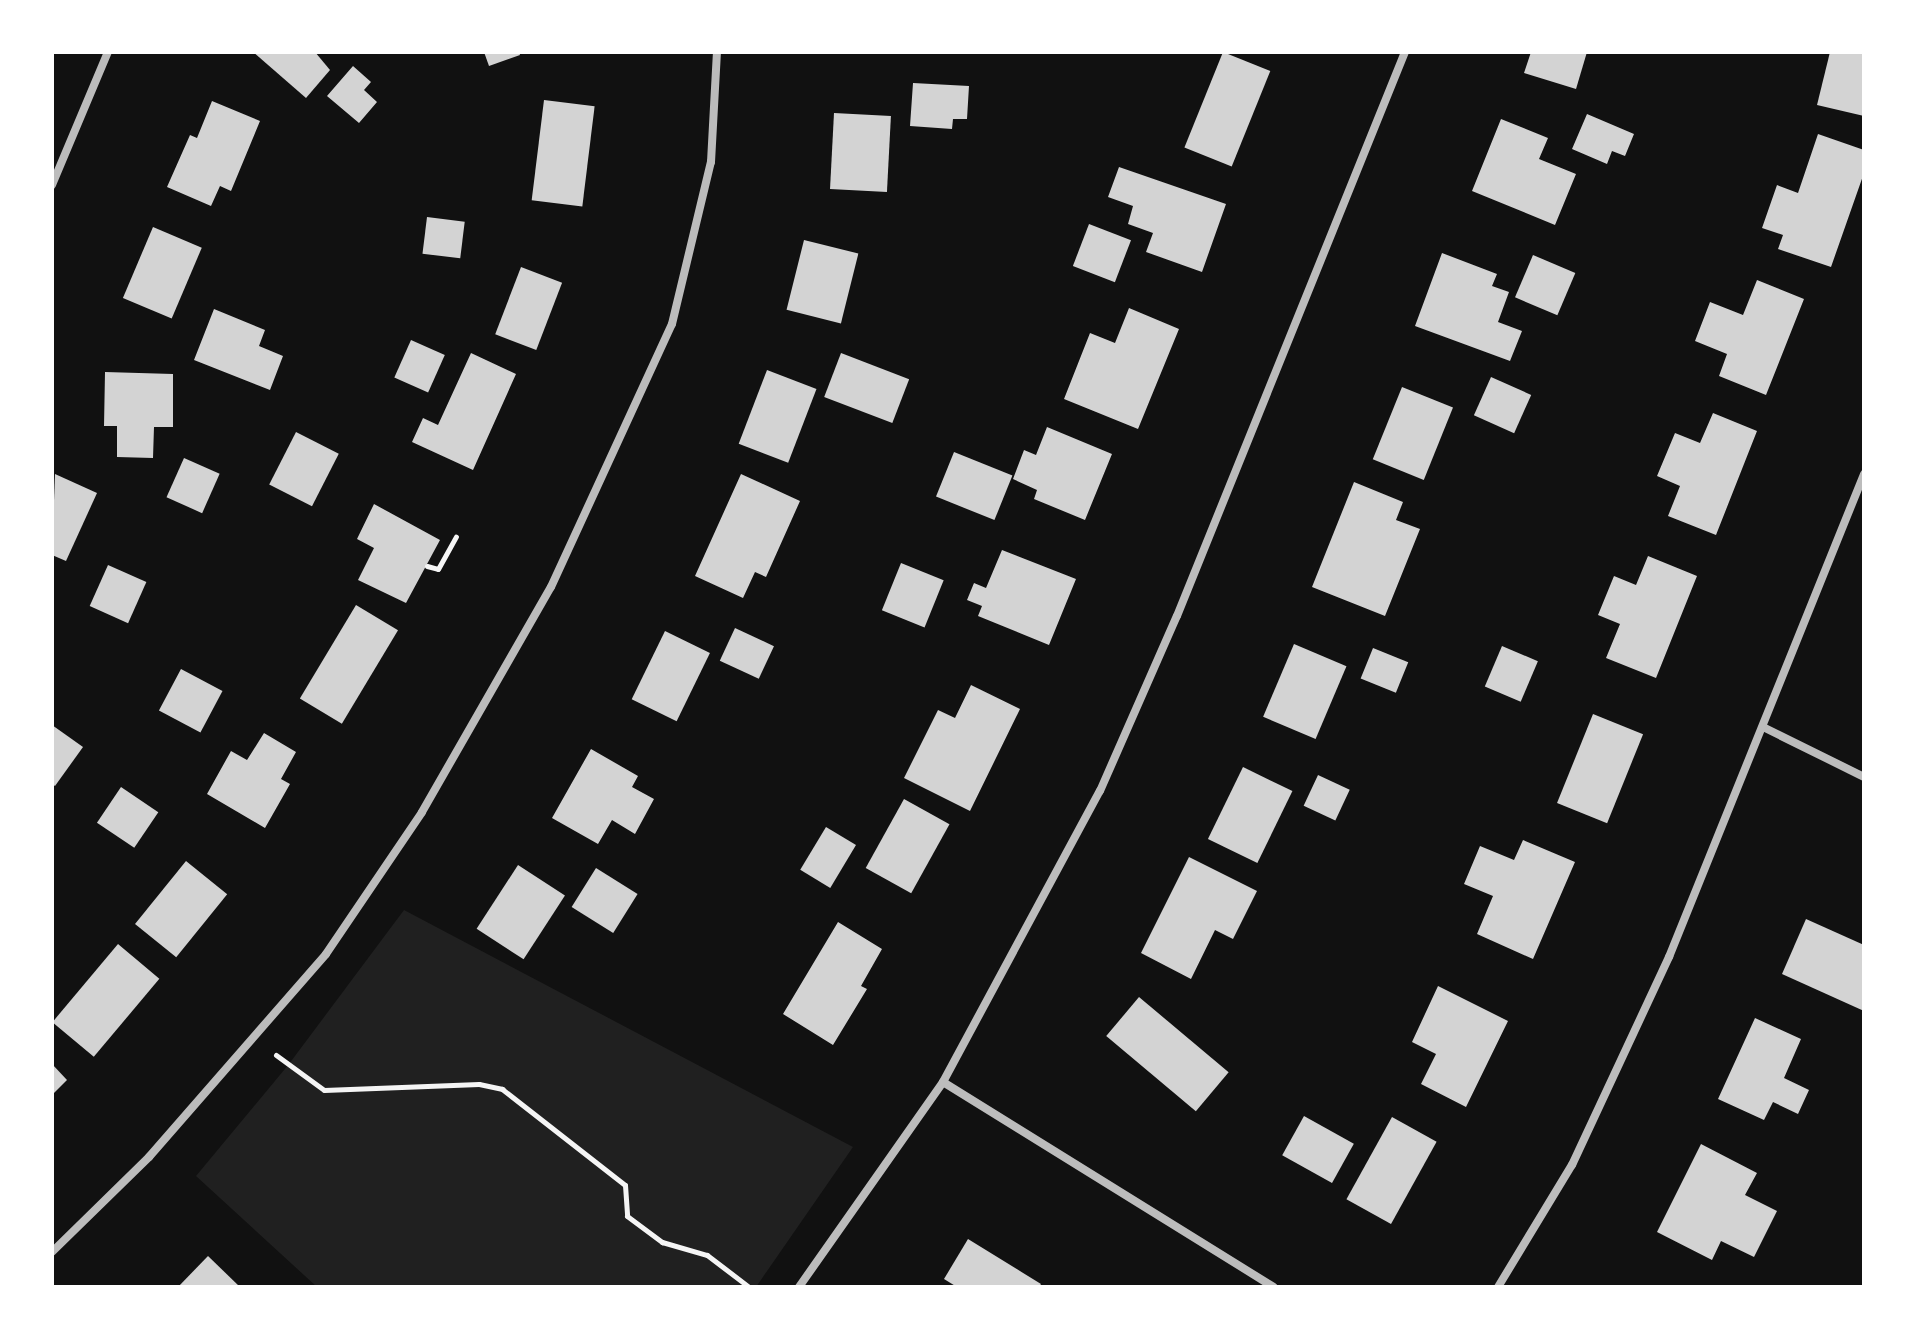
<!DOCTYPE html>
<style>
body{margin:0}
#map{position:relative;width:1916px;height:1339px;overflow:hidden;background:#111;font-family:"Source Sans 3",sans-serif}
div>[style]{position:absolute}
.green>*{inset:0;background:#202020}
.building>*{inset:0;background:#d3d3d3;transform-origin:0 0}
.path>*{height:5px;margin:-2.5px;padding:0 2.5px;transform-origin:2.5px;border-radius:2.5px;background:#f5f5f5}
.minor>*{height:8px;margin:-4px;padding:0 4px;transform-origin:4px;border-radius:4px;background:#bcbcbc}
span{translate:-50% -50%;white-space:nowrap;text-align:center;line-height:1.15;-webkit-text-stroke:6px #fff;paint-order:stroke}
.frame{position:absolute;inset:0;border:54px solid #fff;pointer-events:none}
</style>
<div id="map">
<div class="green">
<i style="clip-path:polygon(404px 910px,853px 1147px,756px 1287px,317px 1287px,196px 1176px,289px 1064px)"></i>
</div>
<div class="building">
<i style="clip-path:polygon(253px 52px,315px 52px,330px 70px,306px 98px)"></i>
<i style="clip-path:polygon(484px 52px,519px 52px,520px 55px,489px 66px)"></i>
<i style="left:1223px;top:52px;width:51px;height:103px;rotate:22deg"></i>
<i style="clip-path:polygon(1531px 52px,1587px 52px,1576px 89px,1524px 73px)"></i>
<i style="clip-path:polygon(1830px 52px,1864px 52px,1864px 116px,1817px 105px)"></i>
<i style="clip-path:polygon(353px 66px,371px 82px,364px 90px,377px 102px,359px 123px,327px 96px)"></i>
<i style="clip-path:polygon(913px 83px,969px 86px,967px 119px,953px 119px,952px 129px,910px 126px)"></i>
<i style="left:544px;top:100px;width:51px;height:101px;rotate:7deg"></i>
<i style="clip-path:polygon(212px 101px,260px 121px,231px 191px,220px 186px,211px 206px,167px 187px,190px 135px,197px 138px)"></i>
<i style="left:834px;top:113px;width:57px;height:76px;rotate:3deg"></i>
<i style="clip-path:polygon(1587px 114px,1634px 134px,1625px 156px,1612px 151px,1607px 164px,1572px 149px)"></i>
<i style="clip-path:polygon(1501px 119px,1548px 138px,1539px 159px,1576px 174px,1555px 225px,1472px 191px)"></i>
<i style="clip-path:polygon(1818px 134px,1864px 150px,1864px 173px,1831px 267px,1778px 249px,1783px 235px,1762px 228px,1777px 185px,1798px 193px)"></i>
<i style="clip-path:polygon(1119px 167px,1226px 204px,1202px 272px,1146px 252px,1153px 233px,1128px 224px,1133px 206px,1108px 197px)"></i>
<i style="left:427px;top:217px;width:38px;height:37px;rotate:7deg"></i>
<i style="left:1089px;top:224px;width:45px;height:45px;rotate:21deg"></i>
<i style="left:153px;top:227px;width:53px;height:77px;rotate:23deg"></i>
<i style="left:804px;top:240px;width:56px;height:72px;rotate:14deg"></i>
<i style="clip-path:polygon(1442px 253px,1497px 274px,1492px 286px,1509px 292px,1498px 322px,1522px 331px,1510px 361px,1415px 326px)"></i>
<i style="left:1533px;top:255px;width:46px;height:46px;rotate:23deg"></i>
<i style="left:521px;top:267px;width:44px;height:72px;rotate:21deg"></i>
<i style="clip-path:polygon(1757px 280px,1804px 299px,1766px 395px,1719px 376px,1727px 354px,1695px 341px,1710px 302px,1743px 315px)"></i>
<i style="clip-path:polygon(1129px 308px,1179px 329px,1138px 429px,1064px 399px,1090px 333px,1115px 343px)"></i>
<i style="clip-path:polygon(214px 309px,265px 330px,259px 346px,283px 356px,270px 390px,194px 360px)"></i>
<i style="left:411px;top:340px;width:37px;height:41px;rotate:24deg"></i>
<i style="clip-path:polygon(471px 353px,516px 374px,473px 470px,412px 442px,423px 418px,438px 425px)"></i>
<i style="left:841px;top:353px;width:73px;height:47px;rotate:21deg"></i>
<i style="left:767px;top:370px;width:53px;height:79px;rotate:21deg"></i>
<i style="clip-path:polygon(105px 372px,173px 374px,173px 427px,154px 427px,153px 458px,117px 457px,117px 426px,104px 426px)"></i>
<i style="left:1491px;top:377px;width:44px;height:42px;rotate:24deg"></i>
<i style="left:1402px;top:387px;width:55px;height:78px;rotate:22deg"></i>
<i style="clip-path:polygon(1713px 413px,1757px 431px,1716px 535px,1668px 516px,1680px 486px,1657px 476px,1675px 433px,1700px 443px)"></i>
<i style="clip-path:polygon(1047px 427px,1112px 454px,1085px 520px,1034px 499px,1037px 490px,1013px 479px,1024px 450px,1036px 455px)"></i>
<i style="left:296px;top:432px;width:48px;height:59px;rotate:27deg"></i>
<i style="left:954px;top:452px;width:63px;height:48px;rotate:22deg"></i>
<i style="left:184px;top:458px;width:39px;height:43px;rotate:24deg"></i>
<i style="clip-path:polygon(55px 474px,97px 493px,66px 561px,52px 555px)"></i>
<i style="clip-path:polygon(741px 474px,800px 501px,766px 577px,755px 572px,743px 598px,695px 576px)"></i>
<i style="clip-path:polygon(1354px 482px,1403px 502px,1396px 520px,1420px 529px,1385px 616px,1312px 587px)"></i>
<i style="clip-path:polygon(374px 504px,440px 540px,406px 603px,358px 580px,374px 548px,357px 539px)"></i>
<i style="clip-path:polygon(1002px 550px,1076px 579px,1049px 645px,978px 616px,982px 606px,967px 600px,974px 583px,986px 588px)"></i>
<i style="clip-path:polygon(1648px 556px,1697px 576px,1656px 678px,1606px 658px,1620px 624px,1598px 615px,1614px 576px,1636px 585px)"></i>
<i style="left:901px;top:563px;width:46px;height:51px;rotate:22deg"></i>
<i style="left:108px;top:565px;width:42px;height:45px;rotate:24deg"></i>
<i style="left:356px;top:605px;width:49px;height:109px;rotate:31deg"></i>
<i style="left:735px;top:628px;width:43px;height:36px;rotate:25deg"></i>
<i style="left:665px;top:631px;width:50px;height:76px;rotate:26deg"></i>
<i style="left:1294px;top:644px;width:57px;height:79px;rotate:23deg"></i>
<i style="left:1502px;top:646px;width:39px;height:44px;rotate:23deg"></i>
<i style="left:1373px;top:648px;width:38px;height:33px;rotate:22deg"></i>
<i style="left:181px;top:669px;width:47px;height:47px;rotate:28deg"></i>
<i style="clip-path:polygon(971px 685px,1020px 709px,970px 811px,904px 778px,938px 710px,955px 718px)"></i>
<i style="left:1593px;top:714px;width:54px;height:96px;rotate:22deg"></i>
<i style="clip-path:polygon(52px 725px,83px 747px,55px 786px,52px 784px)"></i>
<i style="clip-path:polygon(264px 733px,296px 752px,281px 779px,290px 784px,265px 828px,207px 794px,231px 751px,247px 760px)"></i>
<i style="clip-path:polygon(591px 749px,638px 776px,632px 787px,654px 799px,635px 834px,612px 820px,598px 844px,552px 818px)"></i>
<i style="left:1243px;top:767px;width:55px;height:80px;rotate:26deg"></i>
<i style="left:1318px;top:775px;width:35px;height:34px;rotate:25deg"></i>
<i style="left:121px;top:787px;width:45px;height:43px;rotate:34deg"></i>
<i style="left:904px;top:799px;width:52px;height:79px;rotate:29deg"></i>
<i style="left:826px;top:827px;width:35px;height:50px;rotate:31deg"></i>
<i style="clip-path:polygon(1523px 840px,1575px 862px,1533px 959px,1477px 934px,1493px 896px,1464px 884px,1480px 846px,1514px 860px)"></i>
<i style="clip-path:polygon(1189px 857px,1257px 891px,1233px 939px,1215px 930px,1191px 979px,1141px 953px)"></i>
<i style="left:186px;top:861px;width:53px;height:81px;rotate:39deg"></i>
<i style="left:518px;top:865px;width:56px;height:76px;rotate:33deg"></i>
<i style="left:596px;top:868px;width:49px;height:46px;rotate:32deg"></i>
<i style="clip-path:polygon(1806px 919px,1864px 945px,1864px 1011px,1782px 974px)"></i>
<i style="clip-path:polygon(838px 922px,882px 949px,861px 986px,867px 989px,833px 1045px,783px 1014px)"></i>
<i style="left:118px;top:944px;width:54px;height:102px;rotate:40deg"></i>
<i style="clip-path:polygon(1438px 986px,1508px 1021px,1466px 1107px,1421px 1084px,1436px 1054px,1412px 1042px)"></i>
<i style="left:1139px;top:997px;width:117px;height:51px;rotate:40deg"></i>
<i style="clip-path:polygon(1755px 1018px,1801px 1039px,1784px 1078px,1809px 1090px,1798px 1114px,1773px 1102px,1764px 1120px,1718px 1099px)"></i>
<i style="clip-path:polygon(52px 1064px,67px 1080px,52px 1095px)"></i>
<i style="left:1304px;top:1116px;width:57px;height:45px;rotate:29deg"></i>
<i style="left:1392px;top:1117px;width:51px;height:94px;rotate:29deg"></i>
<i style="clip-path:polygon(1701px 1144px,1757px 1173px,1745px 1195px,1777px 1211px,1754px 1257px,1721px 1241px,1712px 1260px,1657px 1232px)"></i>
<i style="clip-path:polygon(968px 1239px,1041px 1284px,1039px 1287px,957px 1287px,944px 1279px)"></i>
<i style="clip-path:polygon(208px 1256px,240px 1287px,178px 1287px)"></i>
</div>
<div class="path">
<i style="left:427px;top:566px;width:11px;rotate:15deg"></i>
<i style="left:438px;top:569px;width:37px;rotate:-61deg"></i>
<i style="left:276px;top:1055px;width:59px;rotate:36.1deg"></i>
<i style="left:324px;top:1090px;width:155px;rotate:-2.2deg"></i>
<i style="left:479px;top:1084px;width:24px;rotate:12deg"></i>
<i style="left:502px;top:1089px;width:156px;rotate:38deg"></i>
<i style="left:625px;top:1185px;width:31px;rotate:86deg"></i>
<i style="left:627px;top:1216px;width:44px;rotate:36.6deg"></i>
<i style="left:662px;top:1242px;width:47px;rotate:16.1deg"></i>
<i style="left:707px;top:1255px;width:53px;rotate:37.3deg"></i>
</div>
<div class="minor">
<i style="left:52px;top:185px;width:144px;rotate:-67.2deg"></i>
<i style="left:1763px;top:727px;width:113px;rotate:26.3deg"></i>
<i style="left:943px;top:1082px;width:389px;rotate:31.8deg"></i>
<i style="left:52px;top:1252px;width:136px;rotate:-44.4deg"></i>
<i style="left:149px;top:1157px;width:269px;rotate:-48.9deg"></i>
<i style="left:326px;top:954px;width:171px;rotate:-55.9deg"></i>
<i style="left:422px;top:812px;width:259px;rotate:-60.2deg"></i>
<i style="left:551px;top:587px;width:289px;rotate:-65.3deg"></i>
<i style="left:672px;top:324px;width:167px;rotate:-76.5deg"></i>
<i style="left:711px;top:162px;width:110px;rotate:-86.9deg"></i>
<i style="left:799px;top:1287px;width:251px;rotate:-54.9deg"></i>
<i style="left:943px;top:1082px;width:331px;rotate:-61.7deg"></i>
<i style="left:1100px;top:791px;width:191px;rotate:-66.3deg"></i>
<i style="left:1177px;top:616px;width:608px;rotate:-67.99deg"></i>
<i style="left:1498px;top:1287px;width:143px;rotate:-58.8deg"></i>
<i style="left:1572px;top:1165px;width:230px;rotate:-65deg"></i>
<i style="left:1669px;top:957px;width:521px;rotate:-68.01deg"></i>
</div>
<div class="frame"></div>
</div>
